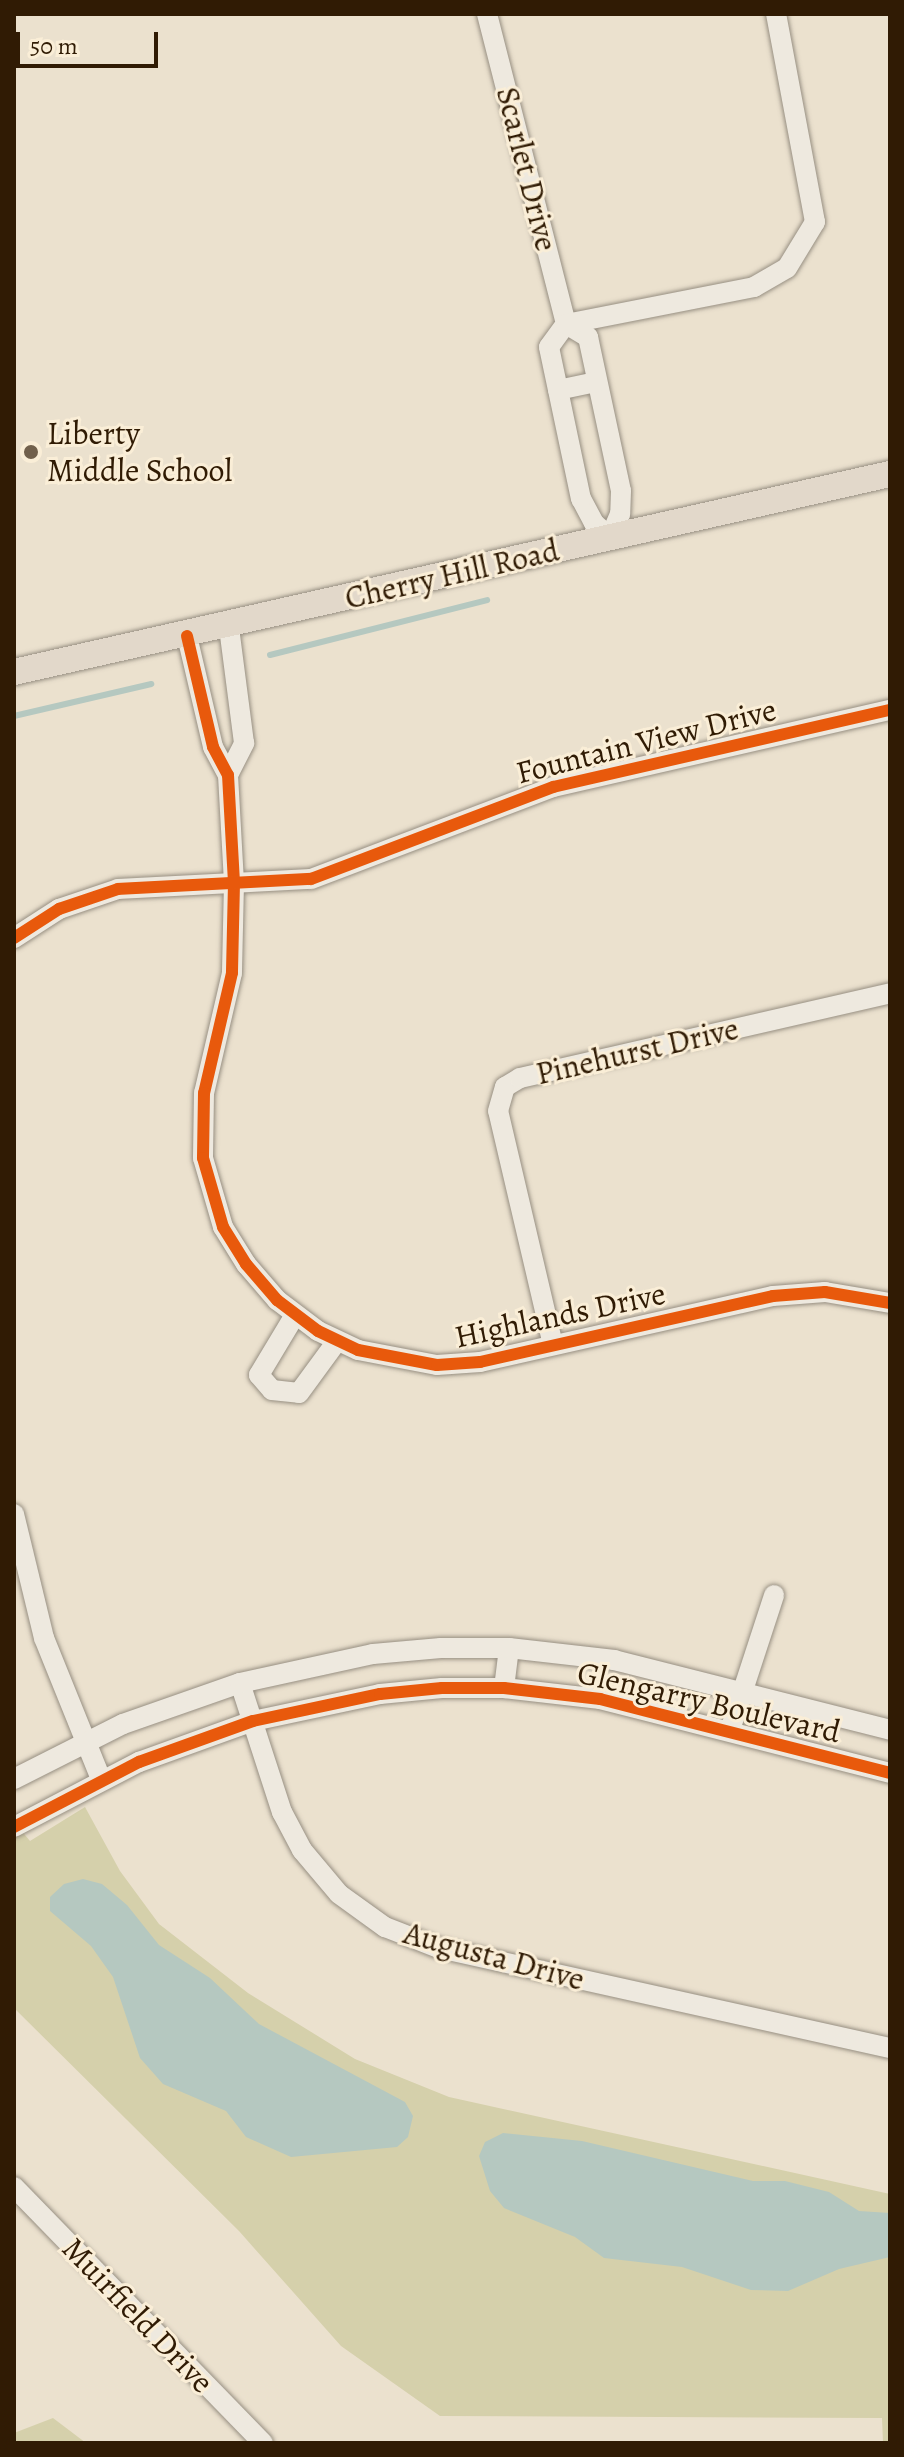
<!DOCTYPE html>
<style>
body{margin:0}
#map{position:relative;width:904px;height:2457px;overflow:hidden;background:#ebe1ce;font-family:Alegreya,serif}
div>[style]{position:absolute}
.green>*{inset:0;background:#d5d0ab}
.water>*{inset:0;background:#b5c8c0}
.stream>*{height:6px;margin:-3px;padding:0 3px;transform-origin:3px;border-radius:3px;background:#b5c8c0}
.roads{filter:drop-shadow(0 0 2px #978f82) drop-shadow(0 0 2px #978f82)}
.minor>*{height:20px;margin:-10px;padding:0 10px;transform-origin:10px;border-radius:10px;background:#eee9df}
.major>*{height:26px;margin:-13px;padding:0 13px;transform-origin:13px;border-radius:13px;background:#e2d8ca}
.cycleway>*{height:12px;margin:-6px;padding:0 6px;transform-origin:6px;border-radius:6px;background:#e8590c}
.dots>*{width:22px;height:22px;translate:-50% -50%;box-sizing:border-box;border:4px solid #faeed7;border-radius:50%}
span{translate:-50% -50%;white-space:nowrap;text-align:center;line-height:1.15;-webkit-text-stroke:6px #faeed7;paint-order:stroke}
.street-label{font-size:32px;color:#301b04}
.poi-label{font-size:32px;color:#301b04}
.left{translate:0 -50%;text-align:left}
.frame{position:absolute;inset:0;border:16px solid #301b04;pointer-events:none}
.scale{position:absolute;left:16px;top:32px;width:142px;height:36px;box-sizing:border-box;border:4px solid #301b04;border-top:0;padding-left:10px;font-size:24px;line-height:28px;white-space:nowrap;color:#301b04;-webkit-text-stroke:6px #faeed7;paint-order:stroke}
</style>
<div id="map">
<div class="green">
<i style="clip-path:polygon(85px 1807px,120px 1871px,159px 1924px,248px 1993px,355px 2059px,449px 2097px,890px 2194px,890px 2443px,883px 2443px,882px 2418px,440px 2416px,341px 2346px,239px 2231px,14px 2008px,14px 1822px,30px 1841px)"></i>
<i style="clip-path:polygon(53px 2418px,86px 2443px,14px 2443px,14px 2433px)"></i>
</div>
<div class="water">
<i style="clip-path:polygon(83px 1879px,102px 1884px,127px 1905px,159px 1945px,210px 1978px,259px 2024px,405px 2102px,413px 2116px,408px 2137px,397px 2147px,291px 2157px,246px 2137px,226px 2111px,163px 2084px,140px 2058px,113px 1977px,91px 1946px,50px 1911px,50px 1897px,64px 1884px)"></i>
<i style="clip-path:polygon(503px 2133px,582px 2141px,753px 2181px,785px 2181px,829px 2192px,859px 2211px,890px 2213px,890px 2257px,839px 2269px,788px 2291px,751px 2290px,682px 2267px,604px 2258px,575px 2237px,504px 2208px,490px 2191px,479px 2156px,485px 2142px)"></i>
</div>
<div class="stream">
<i style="left:270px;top:655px;width:224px;rotate:-14.2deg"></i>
<i style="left:14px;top:716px;width:141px;rotate:-13.1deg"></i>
</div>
<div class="roads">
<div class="minor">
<i style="left:487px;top:14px;width:320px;rotate:75.7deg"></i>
<i style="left:566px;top:324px;width:26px;rotate:31deg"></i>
<i style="left:588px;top:337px;width:157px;rotate:77.9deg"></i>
<i style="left:621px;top:491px;width:23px;rotate:92deg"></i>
<i style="left:620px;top:514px;width:25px;rotate:113deg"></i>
<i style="left:610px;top:537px;width:21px;rotate:-139deg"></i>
<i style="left:594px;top:523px;width:27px;rotate:-118deg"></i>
<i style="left:581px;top:499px;width:155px;rotate:-101.9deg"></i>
<i style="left:549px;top:347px;width:29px;rotate:-54deg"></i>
<i style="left:566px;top:324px;width:192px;rotate:-11.1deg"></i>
<i style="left:754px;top:287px;width:38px;rotate:-30deg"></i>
<i style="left:787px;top:268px;width:54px;rotate:-58.7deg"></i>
<i style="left:815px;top:222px;width:212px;rotate:-100.6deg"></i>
<i style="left:558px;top:390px;width:40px;rotate:-12deg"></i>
<i style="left:187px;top:636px;width:114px;rotate:76.8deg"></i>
<i style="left:213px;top:747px;width:32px;rotate:62deg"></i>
<i style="left:228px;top:775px;width:108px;rotate:86.8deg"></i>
<i style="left:234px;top:883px;width:90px;rotate:91.3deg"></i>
<i style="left:232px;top:973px;width:123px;rotate:103.1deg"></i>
<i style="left:204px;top:1093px;width:65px;rotate:90.9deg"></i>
<i style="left:203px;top:1158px;width:72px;rotate:73.8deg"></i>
<i style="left:223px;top:1227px;width:44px;rotate:58.1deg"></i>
<i style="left:246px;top:1264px;width:48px;rotate:49.3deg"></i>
<i style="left:277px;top:1300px;width:51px;rotate:37.1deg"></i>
<i style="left:318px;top:1331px;width:44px;rotate:25.4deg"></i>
<i style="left:358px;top:1350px;width:80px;rotate:10.8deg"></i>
<i style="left:437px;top:1365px;width:43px;rotate:-4deg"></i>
<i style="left:480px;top:1362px;width:300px;rotate:-12.7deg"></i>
<i style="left:773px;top:1296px;width:52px;rotate:-4.4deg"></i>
<i style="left:825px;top:1292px;width:66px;rotate:9.6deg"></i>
<i style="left:228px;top:775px;width:36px;rotate:-63deg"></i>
<i style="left:244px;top:743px;width:117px;rotate:-97.4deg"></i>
<i style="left:14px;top:938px;width:54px;rotate:-32.8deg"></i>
<i style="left:59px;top:909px;width:62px;rotate:-18.7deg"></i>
<i style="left:118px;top:889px;width:193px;rotate:-3deg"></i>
<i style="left:311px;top:879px;width:259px;rotate:-20.8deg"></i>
<i style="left:553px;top:787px;width:346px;rotate:-12.9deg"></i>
<i style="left:295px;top:1315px;width:70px;rotate:121deg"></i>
<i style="left:259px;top:1375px;width:20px;rotate:49deg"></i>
<i style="left:272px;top:1390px;width:27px;rotate:6deg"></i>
<i style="left:299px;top:1393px;width:64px;rotate:-53.8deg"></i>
<i style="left:553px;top:1345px;width:240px;rotate:-103.2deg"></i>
<i style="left:498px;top:1111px;width:25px;rotate:-74deg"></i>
<i style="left:505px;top:1087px;width:17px;rotate:-31deg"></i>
<i style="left:520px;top:1078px;width:380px;rotate:-12.9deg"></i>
<i style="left:14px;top:1514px;width:128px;rotate:76.4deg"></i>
<i style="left:44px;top:1638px;width:152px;rotate:68deg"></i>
<i style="left:240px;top:1683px;width:136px;rotate:72deg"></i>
<i style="left:282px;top:1812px;width:43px;rotate:62.2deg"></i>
<i style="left:302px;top:1850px;width:57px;rotate:49.9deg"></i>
<i style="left:339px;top:1894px;width:57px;rotate:35.7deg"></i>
<i style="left:385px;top:1927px;width:58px;rotate:21.3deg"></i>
<i style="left:439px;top:1948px;width:462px;rotate:12.5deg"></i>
<i style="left:504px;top:1688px;width:40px;rotate:-82.9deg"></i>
<i style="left:730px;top:1730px;width:142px;rotate:-71.9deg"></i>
<i style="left:14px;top:1779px;width:122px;rotate:-26.8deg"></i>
<i style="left:123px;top:1724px;width:124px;rotate:-19.3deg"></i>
<i style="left:240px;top:1683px;width:136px;rotate:-12.3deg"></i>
<i style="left:373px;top:1654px;width:68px;rotate:-5deg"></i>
<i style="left:441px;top:1648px;width:68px"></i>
<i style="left:509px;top:1648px;width:106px;rotate:6.5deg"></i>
<i style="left:614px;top:1660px;width:285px;rotate:14.2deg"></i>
<i style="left:14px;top:1827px;width:141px;rotate:-27.5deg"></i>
<i style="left:139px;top:1762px;width:121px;rotate:-19.8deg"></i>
<i style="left:253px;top:1721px;width:130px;rotate:-12deg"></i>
<i style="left:380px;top:1694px;width:62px;rotate:-5.5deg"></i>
<i style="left:442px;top:1688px;width:62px"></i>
<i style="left:504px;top:1688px;width:97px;rotate:6.5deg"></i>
<i style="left:600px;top:1699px;width:299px;rotate:14.3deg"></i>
<i style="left:14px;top:2187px;width:357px;rotate:45.8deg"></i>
</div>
<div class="major">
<i style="left:14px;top:672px;width:898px;rotate:-12.74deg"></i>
</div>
</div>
<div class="cycleway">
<i style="left:187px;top:636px;width:114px;rotate:76.8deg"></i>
<i style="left:213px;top:747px;width:32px;rotate:62deg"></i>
<i style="left:228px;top:775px;width:108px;rotate:86.8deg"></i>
<i style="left:234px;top:883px;width:90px;rotate:91.3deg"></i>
<i style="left:232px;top:973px;width:123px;rotate:103.1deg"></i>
<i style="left:204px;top:1093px;width:65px;rotate:90.9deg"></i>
<i style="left:203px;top:1158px;width:72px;rotate:73.8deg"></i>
<i style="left:223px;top:1227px;width:44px;rotate:58.1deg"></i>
<i style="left:246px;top:1264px;width:48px;rotate:49.3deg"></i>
<i style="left:277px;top:1300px;width:51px;rotate:37.1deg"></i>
<i style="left:318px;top:1331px;width:44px;rotate:25.4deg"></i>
<i style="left:358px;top:1350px;width:80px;rotate:10.8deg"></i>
<i style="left:437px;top:1365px;width:43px;rotate:-4deg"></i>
<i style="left:480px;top:1362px;width:300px;rotate:-12.7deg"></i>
<i style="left:773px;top:1296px;width:52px;rotate:-4.4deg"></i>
<i style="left:825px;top:1292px;width:66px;rotate:9.6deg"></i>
<i style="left:14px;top:938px;width:54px;rotate:-32.8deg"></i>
<i style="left:59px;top:909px;width:62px;rotate:-18.7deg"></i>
<i style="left:118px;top:889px;width:193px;rotate:-3deg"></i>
<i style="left:311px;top:879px;width:259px;rotate:-20.8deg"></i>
<i style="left:553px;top:787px;width:346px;rotate:-12.9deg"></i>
<i style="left:14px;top:1827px;width:141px;rotate:-27.5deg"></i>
<i style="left:139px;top:1762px;width:121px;rotate:-19.8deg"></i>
<i style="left:253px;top:1721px;width:130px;rotate:-12deg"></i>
<i style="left:380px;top:1694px;width:62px;rotate:-5.5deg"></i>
<i style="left:442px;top:1688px;width:62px"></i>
<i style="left:504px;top:1688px;width:97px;rotate:6.5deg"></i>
<i style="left:600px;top:1699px;width:299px;rotate:14.3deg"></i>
</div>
<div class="dots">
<i style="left:31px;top:452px;background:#71604b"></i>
</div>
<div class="street-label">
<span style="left:527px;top:169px;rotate:76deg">Scarlet Drive</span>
<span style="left:452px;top:574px;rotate:-13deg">Cherry Hill Road</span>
<span style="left:646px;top:741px;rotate:-14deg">Fountain View Drive</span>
<span style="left:637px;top:1051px;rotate:-13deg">Pinehurst Drive</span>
<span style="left:560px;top:1315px;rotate:-12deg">Highlands Drive</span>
<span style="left:709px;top:1702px;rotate:13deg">Glengarry Boulevard</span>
<span style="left:494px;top:1956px;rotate:15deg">Augusta Drive</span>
<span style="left:138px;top:2315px;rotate:46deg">Muirfield Drive</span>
</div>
<div class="poi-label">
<span class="left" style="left:47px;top:452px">Liberty<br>Middle School</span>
</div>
<div class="frame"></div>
<div class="scale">50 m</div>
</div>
